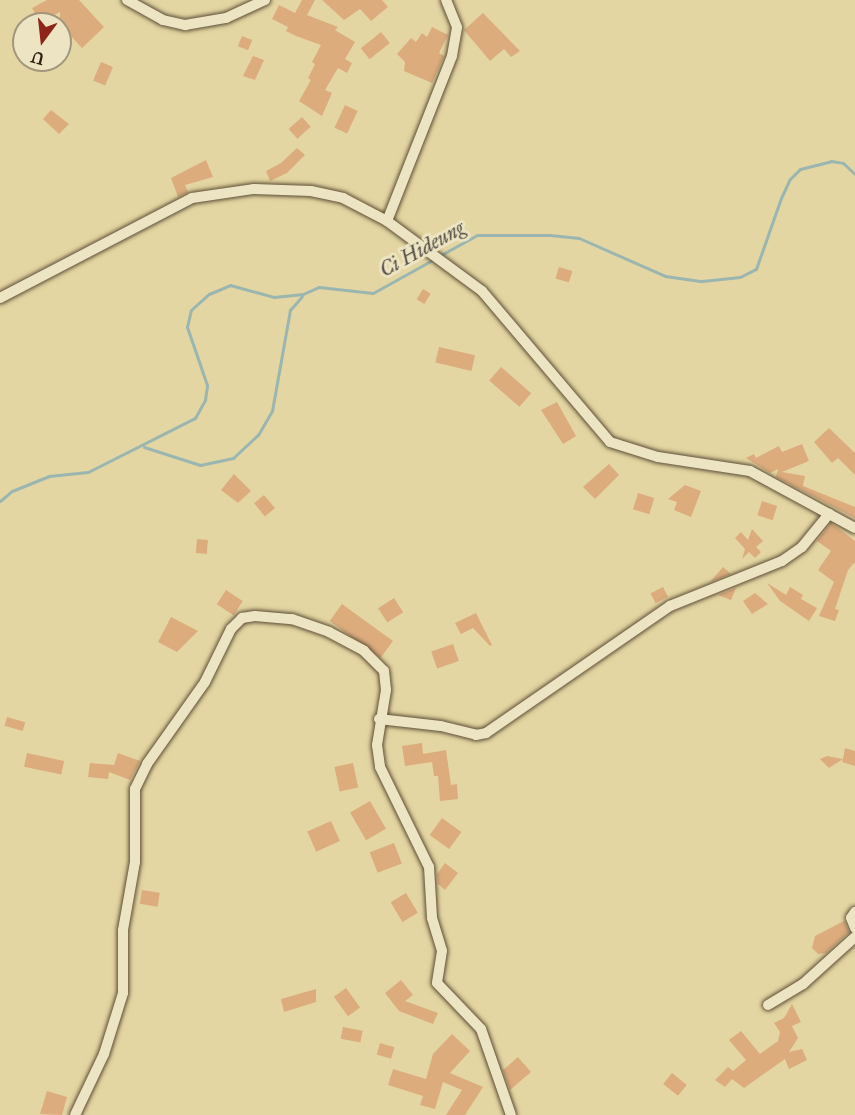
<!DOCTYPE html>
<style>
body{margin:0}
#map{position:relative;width:855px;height:1115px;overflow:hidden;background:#e4d6a2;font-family:"IM FELL Great Primer",serif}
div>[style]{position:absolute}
.stream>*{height:3px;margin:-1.5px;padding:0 1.5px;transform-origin:1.5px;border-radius:1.5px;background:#9ab6b0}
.building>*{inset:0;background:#dcac7d;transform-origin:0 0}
.roads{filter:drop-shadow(0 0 2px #5e4e37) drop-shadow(0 0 2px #5e4e37)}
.minor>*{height:10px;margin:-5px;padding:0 5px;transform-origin:5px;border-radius:5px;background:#ede4c3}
span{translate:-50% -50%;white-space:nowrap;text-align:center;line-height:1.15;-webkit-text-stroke:6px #ede4c3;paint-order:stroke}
.water-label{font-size:20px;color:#514d42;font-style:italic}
.north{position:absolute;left:12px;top:12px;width:60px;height:60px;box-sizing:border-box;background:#ede4c3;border:2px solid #a2967d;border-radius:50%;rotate:195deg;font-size:16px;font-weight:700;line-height:24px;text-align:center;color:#322013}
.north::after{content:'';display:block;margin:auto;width:21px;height:27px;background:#8f2418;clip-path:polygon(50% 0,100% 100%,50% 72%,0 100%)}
</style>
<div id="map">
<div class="stream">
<i style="left:439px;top:256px;width:43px;rotate:-28.9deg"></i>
<i style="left:477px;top:235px;width:73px"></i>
<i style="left:550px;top:235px;width:29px;rotate:6deg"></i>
<i style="left:579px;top:238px;width:94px;rotate:23.8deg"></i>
<i style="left:665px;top:276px;width:37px;rotate:8deg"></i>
<i style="left:702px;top:281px;width:38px;rotate:-6deg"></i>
<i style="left:740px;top:277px;width:18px;rotate:-27deg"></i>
<i style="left:756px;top:269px;width:75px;rotate:-70.6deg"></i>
<i style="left:781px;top:198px;width:21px;rotate:-65deg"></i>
<i style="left:790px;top:179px;width:14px;rotate:-45deg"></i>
<i style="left:800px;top:169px;width:32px;rotate:-14deg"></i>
<i style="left:831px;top:161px;width:12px;rotate:9deg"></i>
<i style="left:843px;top:163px;width:16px;rotate:43deg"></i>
<i style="left:144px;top:447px;width:59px;rotate:17.8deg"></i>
<i style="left:200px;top:465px;width:34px;rotate:-12deg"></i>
<i style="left:233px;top:458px;width:34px;rotate:-43deg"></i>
<i style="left:258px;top:435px;width:28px;rotate:-60deg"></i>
<i style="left:272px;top:411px;width:103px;rotate:-79.9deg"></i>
<i style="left:290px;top:310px;width:18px;rotate:-49deg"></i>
<i style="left:0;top:501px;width:16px;rotate:-40deg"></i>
<i style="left:12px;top:491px;width:40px;rotate:-22deg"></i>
<i style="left:49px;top:476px;width:39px;rotate:-6deg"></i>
<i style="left:88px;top:472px;width:120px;rotate:-26.8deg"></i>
<i style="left:195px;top:418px;width:21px;rotate:-61deg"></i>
<i style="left:205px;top:400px;width:15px;rotate:-82deg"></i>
<i style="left:207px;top:385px;width:61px;rotate:-109deg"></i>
<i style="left:187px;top:327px;width:17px;rotate:-77deg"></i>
<i style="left:191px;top:310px;width:24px;rotate:-42deg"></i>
<i style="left:209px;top:294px;width:23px;rotate:-23deg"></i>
<i style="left:230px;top:285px;width:46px;rotate:15.3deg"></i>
<i style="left:274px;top:297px;width:29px;rotate:-6deg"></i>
<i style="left:303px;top:294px;width:17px;rotate:-24deg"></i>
<i style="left:319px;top:287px;width:54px;rotate:6.3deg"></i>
<i style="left:373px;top:293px;width:70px;rotate:-29.1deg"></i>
</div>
<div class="building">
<i style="clip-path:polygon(47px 0,79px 0,104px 27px,82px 48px,68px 33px,60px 43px,60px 12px,40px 22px,32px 8px)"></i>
<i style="clip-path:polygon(302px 0,315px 0,307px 15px,338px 27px,335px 30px,355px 42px,345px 59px,352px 63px,347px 73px,338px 68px,325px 90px,332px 93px,322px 116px,299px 101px,311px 80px,308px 78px,315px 64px,312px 62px,321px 45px,296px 36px,286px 31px,288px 27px,272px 19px,279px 5px,295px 13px)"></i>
<i style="clip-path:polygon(322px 0,382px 0,388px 7px,371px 21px,360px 9px,344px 20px)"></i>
<i style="clip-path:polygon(483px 13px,520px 51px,511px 57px,504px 49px,490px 61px,464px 30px)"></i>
<i style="clip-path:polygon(432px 27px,448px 35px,439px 53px,444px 56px,432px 83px,404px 71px,405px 62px,397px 54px,411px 38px,416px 42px,422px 33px,427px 37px)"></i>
<i style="left:381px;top:32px;width:14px;height:26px;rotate:51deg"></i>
<i style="left:242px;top:36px;width:11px;height:11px;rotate:22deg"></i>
<i style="clip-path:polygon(253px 56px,264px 60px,255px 80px,243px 76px)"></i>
<i style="left:101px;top:62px;width:13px;height:20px;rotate:23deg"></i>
<i style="left:345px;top:105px;width:14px;height:25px;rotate:25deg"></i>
<i style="clip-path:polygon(51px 110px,69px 124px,59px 134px,43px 119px)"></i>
<i style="left:302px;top:117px;width:13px;height:18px;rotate:48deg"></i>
<i style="clip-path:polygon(297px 148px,305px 155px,287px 173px,270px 181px,266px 171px,281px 163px)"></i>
<i style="clip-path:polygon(206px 160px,213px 177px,185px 185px,188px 192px,178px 197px,171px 178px)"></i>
<i style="left:559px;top:267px;width:14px;height:12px;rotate:17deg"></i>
<i style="left:423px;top:289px;width:9px;height:12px;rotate:32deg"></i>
<i style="left:439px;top:347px;width:37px;height:16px;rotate:13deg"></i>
<i style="left:501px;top:367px;width:40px;height:18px;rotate:41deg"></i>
<i style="clip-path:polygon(557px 402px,576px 436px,563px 444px,541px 410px)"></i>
<i style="clip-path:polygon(829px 428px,855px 453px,855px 475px,838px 458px,832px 463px,814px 442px)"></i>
<i style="clip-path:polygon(802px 444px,809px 461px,782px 472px,805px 476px,803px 486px,855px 507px,855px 518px,776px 477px,778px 469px,770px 473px,746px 458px,754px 454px,756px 458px,779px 446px,782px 452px)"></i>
<i style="clip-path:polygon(609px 464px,619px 475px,595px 499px,583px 487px)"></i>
<i style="clip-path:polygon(234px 474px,251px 491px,238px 503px,221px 490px)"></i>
<i style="clip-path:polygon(685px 485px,701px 491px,691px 517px,674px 510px,677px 502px,668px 499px)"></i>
<i style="left:638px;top:493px;width:17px;height:17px;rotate:17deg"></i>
<i style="left:264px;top:495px;width:17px;height:13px;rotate:50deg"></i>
<i style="left:762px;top:501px;width:16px;height:15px;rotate:18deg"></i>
<i style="clip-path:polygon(831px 523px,855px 541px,855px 562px,848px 570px,835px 609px,839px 610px,835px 621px,819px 616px,834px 582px,818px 570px,831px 551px,817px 541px)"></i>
<i style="clip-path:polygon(752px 529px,763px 541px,756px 547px,761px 552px,755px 558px,749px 552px,742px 559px,745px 549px,735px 538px,741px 532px,748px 540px)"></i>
<i style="left:197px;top:539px;width:11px;height:14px;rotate:5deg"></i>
<i style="clip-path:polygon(723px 567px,731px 574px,710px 582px)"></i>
<i style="clip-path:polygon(767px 583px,786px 595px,790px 587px,803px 595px,801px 599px,817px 608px,809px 621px,780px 601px)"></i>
<i style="left:663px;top:587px;width:11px;height:14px;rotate:63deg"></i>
<i style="clip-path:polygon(736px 588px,731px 600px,718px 595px)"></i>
<i style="left:226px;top:590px;width:20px;height:17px;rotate:33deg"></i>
<i style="clip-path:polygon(755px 593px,768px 604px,752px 614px,743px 601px)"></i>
<i style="left:394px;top:598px;width:17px;height:19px;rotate:57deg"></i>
<i style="left:342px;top:604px;width:63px;height:21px;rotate:36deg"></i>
<i style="clip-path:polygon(476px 613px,492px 645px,490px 646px,473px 628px,461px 634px,455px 623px)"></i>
<i style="clip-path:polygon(171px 617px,198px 631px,177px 652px,158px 642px)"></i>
<i style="left:453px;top:644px;width:18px;height:23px;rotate:71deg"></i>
<i style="left:7px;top:717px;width:19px;height:9px;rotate:16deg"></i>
<i style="clip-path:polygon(422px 743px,423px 754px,446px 750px,451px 785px,457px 784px,458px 799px,440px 801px,438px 776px,434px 776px,432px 762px,405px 766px,402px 746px)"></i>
<i style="clip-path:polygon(845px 748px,855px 751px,855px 766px,842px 762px,843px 759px,829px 768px,820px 759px,827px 756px,843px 759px)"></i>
<i style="left:27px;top:753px;width:38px;height:14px;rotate:12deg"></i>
<i style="clip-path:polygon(118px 753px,140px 761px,130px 780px,109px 772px,108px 779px,88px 777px,90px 763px,114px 765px)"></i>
<i style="left:353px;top:763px;width:25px;height:19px;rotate:78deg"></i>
<i style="left:370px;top:801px;width:32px;height:23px;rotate:60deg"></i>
<i style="left:442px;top:818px;width:24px;height:21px;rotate:36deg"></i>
<i style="left:331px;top:821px;width:22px;height:26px;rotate:66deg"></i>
<i style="left:394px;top:843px;width:22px;height:26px;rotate:69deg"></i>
<i style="clip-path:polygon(445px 863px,458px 873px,445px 890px,438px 884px,437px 874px)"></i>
<i style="left:142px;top:890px;width:18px;height:14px;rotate:9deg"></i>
<i style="left:406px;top:893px;width:23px;height:18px;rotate:59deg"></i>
<i style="clip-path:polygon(844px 921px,849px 932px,826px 953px,818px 954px,812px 948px,815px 936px)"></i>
<i style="clip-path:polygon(401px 980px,413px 995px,405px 1001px,438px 1013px,433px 1024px,399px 1011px,385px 993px)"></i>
<i style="left:346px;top:988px;width:24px;height:15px;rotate:54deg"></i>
<i style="clip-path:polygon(316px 989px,316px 1002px,284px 1012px,281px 999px)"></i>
<i style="clip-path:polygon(792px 1004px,801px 1022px,792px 1026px,798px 1038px,789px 1052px,802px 1049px,807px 1060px,789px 1069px,785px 1059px,744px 1088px,732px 1079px,725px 1087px,715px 1080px,728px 1067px,733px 1071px,746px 1060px,729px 1040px,741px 1031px,760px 1054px,778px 1041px,780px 1032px,774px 1023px,784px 1018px)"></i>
<i style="left:343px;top:1027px;width:20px;height:12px;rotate:11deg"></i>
<i style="clip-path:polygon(452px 1034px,470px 1051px,450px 1073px,483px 1087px,465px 1115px,446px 1115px,462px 1090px,443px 1082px,435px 1109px,420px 1105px,423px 1096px,388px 1085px,393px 1069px,426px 1079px,433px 1054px)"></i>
<i style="left:380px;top:1043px;width:15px;height:12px;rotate:16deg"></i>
<i style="clip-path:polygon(518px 1057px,531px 1072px,510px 1090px,503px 1070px)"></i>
<i style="left:672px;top:1073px;width:19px;height:14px;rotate:39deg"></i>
<i style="clip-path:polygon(47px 1091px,67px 1097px,62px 1115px,40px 1114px)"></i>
</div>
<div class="roads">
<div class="minor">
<i style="left:127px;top:0;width:41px;rotate:29.1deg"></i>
<i style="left:163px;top:20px;width:23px;rotate:13deg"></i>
<i style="left:185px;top:25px;width:42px;rotate:-9.7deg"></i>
<i style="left:226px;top:18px;width:43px;rotate:-24.8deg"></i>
<i style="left:387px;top:221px;width:177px;rotate:-68.5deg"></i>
<i style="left:452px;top:56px;width:29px;rotate:-80deg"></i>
<i style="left:457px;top:27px;width:29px;rotate:-112deg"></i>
<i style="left:0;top:298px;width:216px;rotate:-27.5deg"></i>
<i style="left:192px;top:198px;width:63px;rotate:-8.3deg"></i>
<i style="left:254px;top:189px;width:57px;rotate:2deg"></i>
<i style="left:311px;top:191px;width:33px;rotate:12deg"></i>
<i style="left:343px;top:198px;width:50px;rotate:27.6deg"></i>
<i style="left:387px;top:221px;width:118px;rotate:36.4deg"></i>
<i style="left:482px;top:291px;width:198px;rotate:49.7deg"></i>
<i style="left:610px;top:442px;width:50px;rotate:17.4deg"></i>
<i style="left:658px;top:457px;width:93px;rotate:8.7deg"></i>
<i style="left:750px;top:471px;width:119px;rotate:28.5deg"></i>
<i style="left:379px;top:719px;width:62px;rotate:6.4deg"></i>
<i style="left:441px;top:726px;width:36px;rotate:14deg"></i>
<i style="left:476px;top:735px;width:10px;rotate:-11deg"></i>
<i style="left:486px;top:733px;width:224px;rotate:-34.6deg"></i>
<i style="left:670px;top:606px;width:121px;rotate:-21.9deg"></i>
<i style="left:782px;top:561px;width:24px;rotate:-35deg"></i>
<i style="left:802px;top:547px;width:43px;rotate:-50.7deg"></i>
<i style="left:855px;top:912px;width:7px;rotate:124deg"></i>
<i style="left:851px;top:918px;width:11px;rotate:68deg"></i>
<i style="left:768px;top:1005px;width:41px;rotate:-31deg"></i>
<i style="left:803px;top:984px;width:70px;rotate:-42.1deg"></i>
<i style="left:75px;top:1115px;width:68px;rotate:-64.6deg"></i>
<i style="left:104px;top:1054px;width:64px;rotate:-72.7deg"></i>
<i style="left:123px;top:993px;width:63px;rotate:-90deg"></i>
<i style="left:123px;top:930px;width:69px;rotate:-80deg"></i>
<i style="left:135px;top:862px;width:73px;rotate:-90deg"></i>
<i style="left:135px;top:789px;width:28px;rotate:-64deg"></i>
<i style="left:147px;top:764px;width:100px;rotate:-54.7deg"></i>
<i style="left:205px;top:682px;width:59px;rotate:-63.9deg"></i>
<i style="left:231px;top:629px;width:16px;rotate:-45deg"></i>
<i style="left:242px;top:618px;width:13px;rotate:-9deg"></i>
<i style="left:255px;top:616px;width:37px;rotate:5deg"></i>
<i style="left:292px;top:619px;width:39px;rotate:19deg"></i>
<i style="left:329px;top:632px;width:40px;rotate:28deg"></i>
<i style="left:364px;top:651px;width:28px;rotate:45deg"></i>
<i style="left:384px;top:671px;width:19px;rotate:84deg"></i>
<i style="left:386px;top:690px;width:56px;rotate:99.3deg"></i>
<i style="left:377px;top:745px;width:22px;rotate:82deg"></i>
<i style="left:380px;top:767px;width:111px;rotate:63.9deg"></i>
<i style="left:429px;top:867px;width:51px;rotate:86.6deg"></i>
<i style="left:432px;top:918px;width:34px;rotate:73deg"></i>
<i style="left:442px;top:951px;width:32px;rotate:99deg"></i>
<i style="left:437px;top:983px;width:64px;rotate:46.3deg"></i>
<i style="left:481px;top:1029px;width:91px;rotate:70.8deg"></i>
</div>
</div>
<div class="water-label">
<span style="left:422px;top:249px;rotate:-29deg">Ci Hideung</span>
</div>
<div class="north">U</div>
</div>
